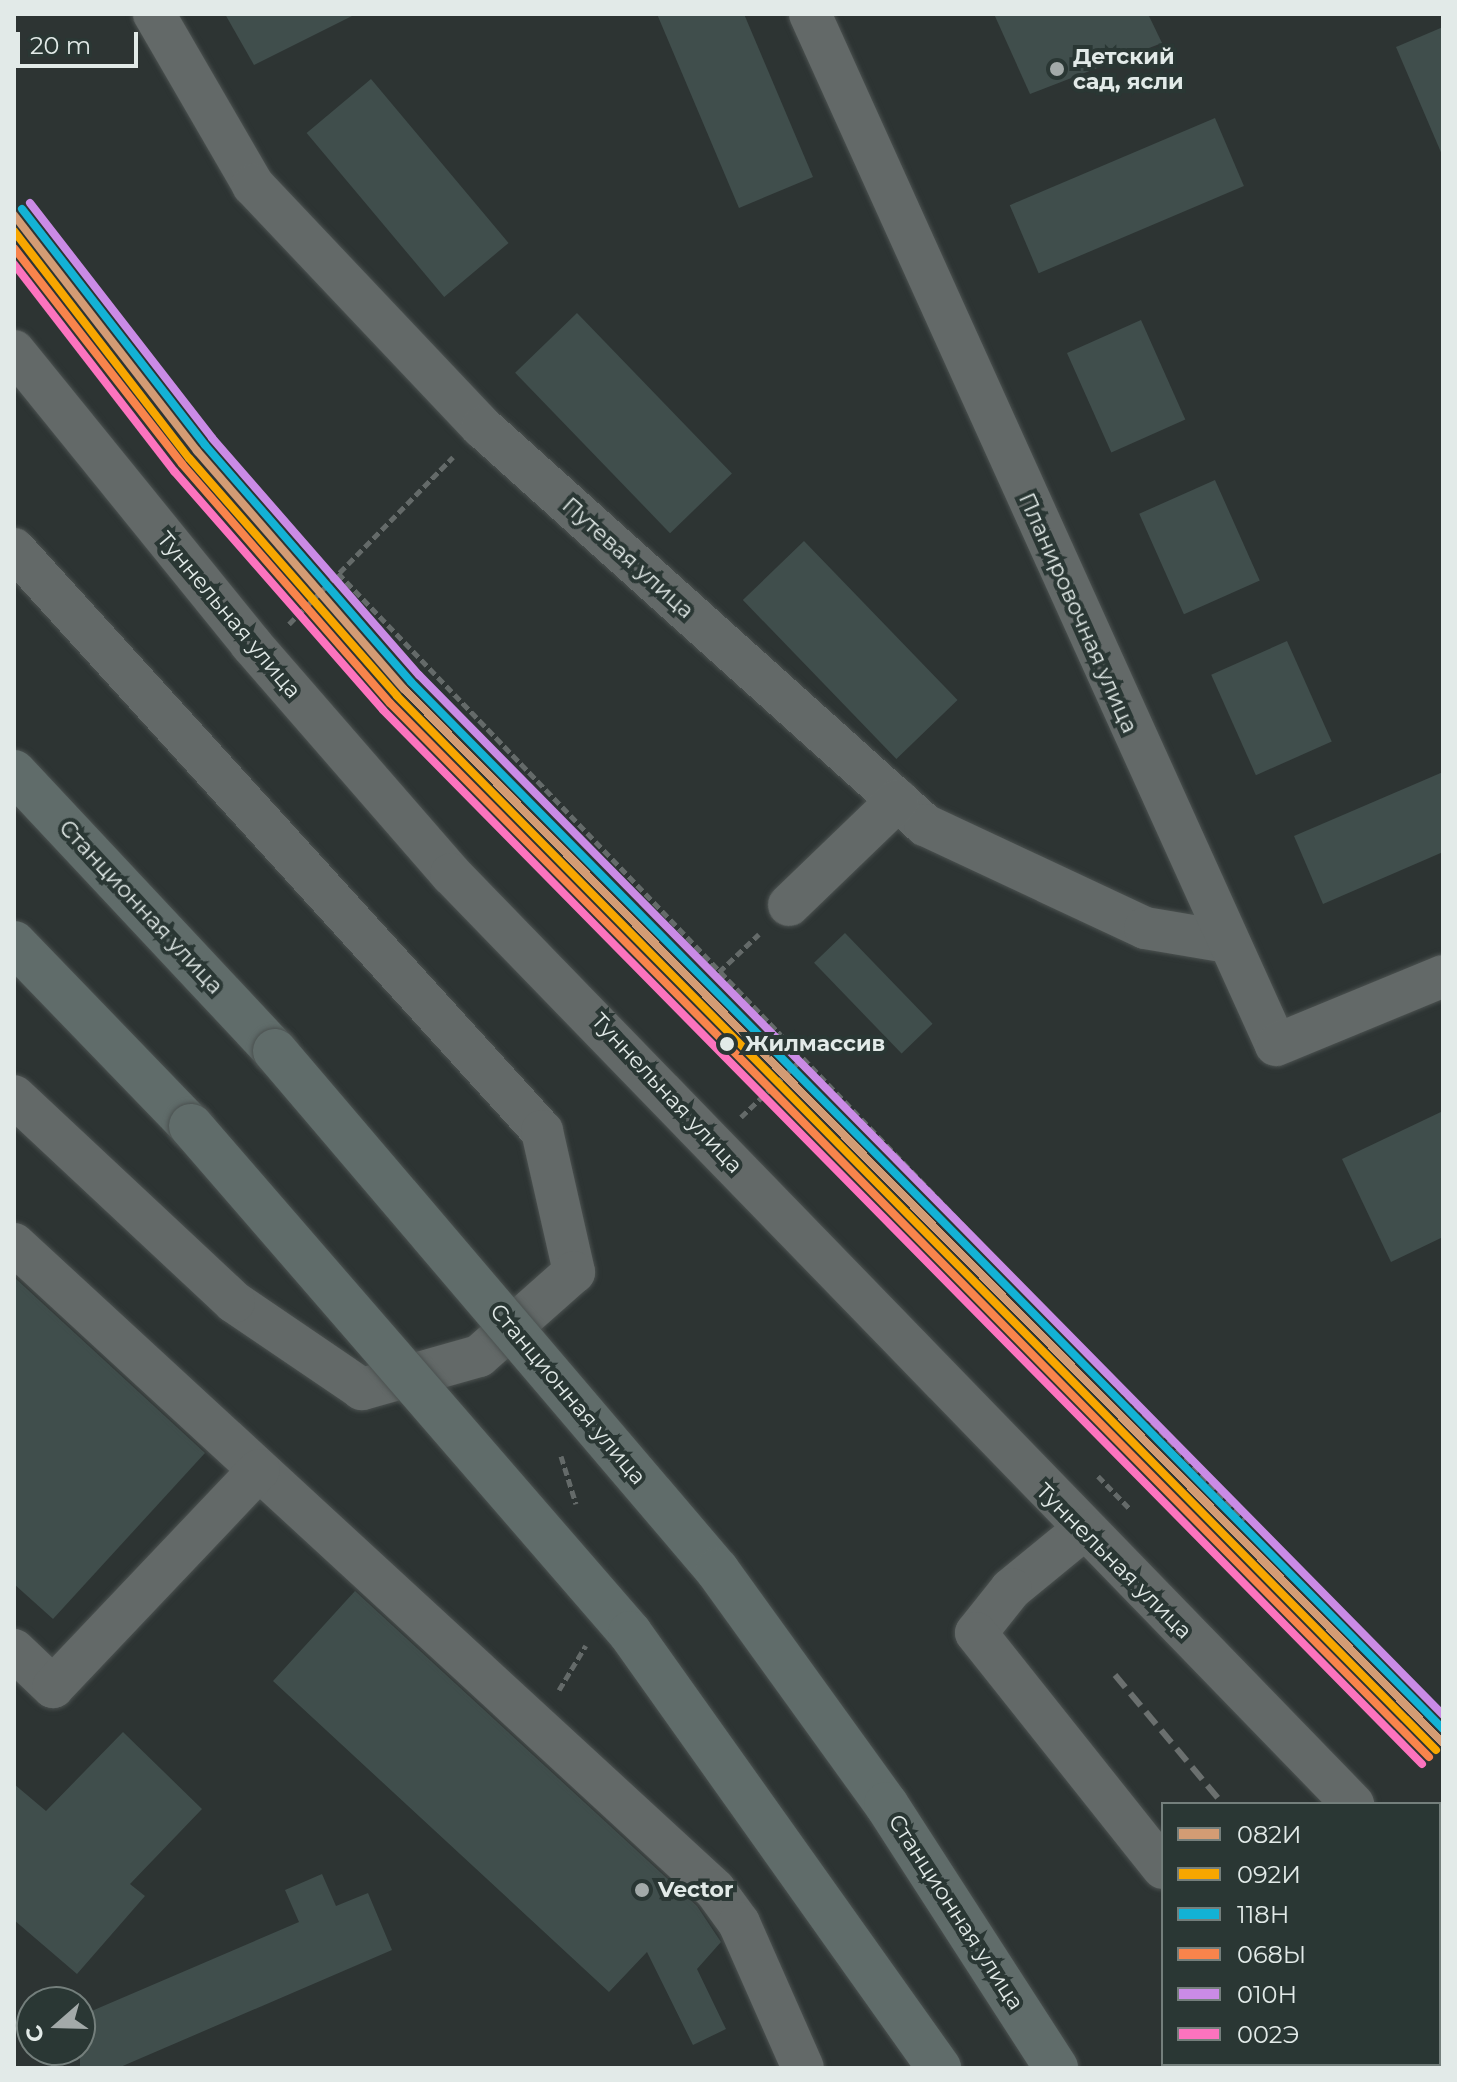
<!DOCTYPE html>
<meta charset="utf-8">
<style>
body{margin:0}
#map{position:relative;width:1457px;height:2082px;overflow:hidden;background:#2d3433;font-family:Montserrat,sans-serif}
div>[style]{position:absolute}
.building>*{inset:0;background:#404e4c;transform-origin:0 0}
.path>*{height:5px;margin-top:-2.5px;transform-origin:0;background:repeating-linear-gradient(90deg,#646a69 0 8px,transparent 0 12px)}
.roads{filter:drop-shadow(0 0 2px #4b5150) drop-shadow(0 0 2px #4b5150)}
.minor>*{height:42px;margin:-21px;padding:0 21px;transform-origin:21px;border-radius:21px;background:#636968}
.major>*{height:44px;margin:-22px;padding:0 22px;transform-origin:22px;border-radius:22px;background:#606c6a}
.rail>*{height:6px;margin-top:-3px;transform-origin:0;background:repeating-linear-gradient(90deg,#6b706f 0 16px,transparent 0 24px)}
.bridges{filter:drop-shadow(0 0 2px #4b5150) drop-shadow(0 0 2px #4b5150)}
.major-bridge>*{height:44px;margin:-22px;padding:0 22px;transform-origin:22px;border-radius:22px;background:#606c6a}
.rail-1>*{height:8px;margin:-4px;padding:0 4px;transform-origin:4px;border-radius:4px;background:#d39c74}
.rail-2>*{height:8px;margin:-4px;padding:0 4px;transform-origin:4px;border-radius:4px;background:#f7a600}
.rail-3>*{height:8px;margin:-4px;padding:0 4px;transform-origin:4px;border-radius:4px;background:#13b2d5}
.rail-4>*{height:8px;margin:-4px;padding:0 4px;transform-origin:4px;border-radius:4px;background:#f8844c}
.rail-5>*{height:8px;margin:-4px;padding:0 4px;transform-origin:4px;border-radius:4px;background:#ca8be6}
.rail-6>*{height:8px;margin:-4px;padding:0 4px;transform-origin:4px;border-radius:4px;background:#fc73be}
.dots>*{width:22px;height:22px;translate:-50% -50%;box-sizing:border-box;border:4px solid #2a3734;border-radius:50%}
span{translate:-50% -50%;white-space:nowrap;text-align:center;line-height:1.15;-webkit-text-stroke:8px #2a3734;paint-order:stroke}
.poi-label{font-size:22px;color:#e2eae8;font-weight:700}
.left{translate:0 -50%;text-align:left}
.street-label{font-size:22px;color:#e2eae8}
.stop-label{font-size:22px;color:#e2eae8;font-weight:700}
.frame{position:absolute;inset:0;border:16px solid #e2eae8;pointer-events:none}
.legend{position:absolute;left:1161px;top:1802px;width:280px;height:264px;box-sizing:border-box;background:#2a3734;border:2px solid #747f7c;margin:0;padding:10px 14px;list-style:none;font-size:24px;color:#e2eae8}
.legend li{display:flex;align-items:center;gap:16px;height:40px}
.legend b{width:40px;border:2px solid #747f7c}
.north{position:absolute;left:16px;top:1986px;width:80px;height:80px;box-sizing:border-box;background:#2a3734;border:2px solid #747f7c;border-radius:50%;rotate:250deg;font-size:22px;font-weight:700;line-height:32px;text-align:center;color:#e2eae8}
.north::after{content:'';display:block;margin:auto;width:28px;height:36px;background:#a3aaa9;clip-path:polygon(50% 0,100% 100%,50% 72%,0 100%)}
.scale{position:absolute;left:16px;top:32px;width:122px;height:36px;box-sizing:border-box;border:4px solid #e2eae8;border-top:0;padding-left:10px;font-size:24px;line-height:28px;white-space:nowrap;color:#e2eae8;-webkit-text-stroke:6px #2a3734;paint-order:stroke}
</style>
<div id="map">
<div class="building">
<i style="clip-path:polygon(225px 14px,356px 14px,254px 65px)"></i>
<i style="clip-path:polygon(657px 14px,744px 14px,813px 177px,739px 208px)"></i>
<i style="clip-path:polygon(994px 14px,1148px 14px,1162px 43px,1030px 94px)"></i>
<i style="clip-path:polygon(1443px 27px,1443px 157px,1396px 47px)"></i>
<i style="left:371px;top:79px;width:214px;height:84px;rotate:50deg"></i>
<i style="left:1215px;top:118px;width:74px;height:223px;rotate:67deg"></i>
<i style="left:577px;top:313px;width:223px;height:86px;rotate:46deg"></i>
<i style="left:1141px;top:320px;width:109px;height:81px;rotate:66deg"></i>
<i style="left:1215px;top:480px;width:110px;height:83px;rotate:66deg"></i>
<i style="left:804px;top:541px;width:221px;height:85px;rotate:46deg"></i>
<i style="left:1287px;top:641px;width:110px;height:83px;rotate:66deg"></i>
<i style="clip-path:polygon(1443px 772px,1443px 852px,1323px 904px,1294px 836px)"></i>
<i style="left:845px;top:933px;width:126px;height:43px;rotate:46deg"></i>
<i style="clip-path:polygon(1443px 1111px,1443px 1237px,1391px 1262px,1342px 1159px)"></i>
<i style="clip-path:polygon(14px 1277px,205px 1453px,53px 1619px,14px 1584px)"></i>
<i style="clip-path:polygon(355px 1591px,697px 1906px,721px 1942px,697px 1969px,726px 2029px,693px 2045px,647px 1952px,609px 1992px,273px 1681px)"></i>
<i style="clip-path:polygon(123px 1732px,202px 1809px,130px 1884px,145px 1896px,77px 1974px,14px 1920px,14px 1784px,46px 1811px)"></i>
<i style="clip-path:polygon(322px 1874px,336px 1906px,368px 1893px,392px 1950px,118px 2068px,80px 2068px,80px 2016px,299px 1922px,285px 1890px)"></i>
</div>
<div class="path">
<i style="left:338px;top:573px;width:1311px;rotate:46.21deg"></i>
<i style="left:289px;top:624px;width:234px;rotate:-45.5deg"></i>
<i style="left:719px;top:972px;width:55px;rotate:-43.5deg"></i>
<i style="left:741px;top:1117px;width:84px;rotate:-43.6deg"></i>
<i style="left:561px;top:1456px;width:50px;rotate:72.6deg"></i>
<i style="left:1098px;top:1476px;width:47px;rotate:45.9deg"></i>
<i style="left:559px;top:1690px;width:52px;rotate:-59deg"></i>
</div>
<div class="roads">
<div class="minor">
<i style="left:154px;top:14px;width:198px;rotate:59.9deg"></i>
<i style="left:253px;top:185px;width:333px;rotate:46.6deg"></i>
<i style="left:482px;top:427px;width:596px;rotate:41.94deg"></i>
<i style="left:925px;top:825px;width:243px;rotate:25.1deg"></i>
<i style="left:1145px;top:928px;width:84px;rotate:9.6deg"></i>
<i style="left:810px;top:14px;width:1131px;rotate:65.68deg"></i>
<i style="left:1276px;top:1045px;width:181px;rotate:-22.4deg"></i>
<i style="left:14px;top:351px;width:377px;rotate:51deg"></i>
<i style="left:251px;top:644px;width:305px;rotate:49deg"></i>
<i style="left:451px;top:874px;width:1296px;rotate:45.88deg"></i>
<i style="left:14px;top:549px;width:786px;rotate:47.79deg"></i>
<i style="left:542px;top:1131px;width:145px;rotate:77.2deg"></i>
<i style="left:574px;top:1272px;width:127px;rotate:138.5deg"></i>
<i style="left:479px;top:1356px;width:122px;rotate:164.2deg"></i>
<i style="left:362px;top:1389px;width:155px;rotate:-145.8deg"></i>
<i style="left:234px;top:1302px;width:301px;rotate:-136.9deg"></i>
<i style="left:789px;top:905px;width:151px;rotate:-43.9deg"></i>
<i style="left:14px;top:1244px;width:953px;rotate:42.66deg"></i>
<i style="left:715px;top:1890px;width:41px;rotate:54deg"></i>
<i style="left:739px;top:1923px;width:158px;rotate:66.2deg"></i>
<i style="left:1083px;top:1530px;width:93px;rotate:140.7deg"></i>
<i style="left:1011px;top:1589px;width:56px;rotate:128.5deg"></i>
<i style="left:976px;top:1633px;width:300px;rotate:51.5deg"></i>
<i style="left:14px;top:1650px;width:54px;rotate:43.5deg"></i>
<i style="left:53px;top:1687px;width:299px;rotate:-46.5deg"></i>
<i style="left:1439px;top:1891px;width:6px;rotate:45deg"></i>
<i style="left:1337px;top:2064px;width:5px;rotate:53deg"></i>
</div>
<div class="major">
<i style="left:14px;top:772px;width:382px;rotate:46.9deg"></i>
<i style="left:14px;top:943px;width:255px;rotate:46deg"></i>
</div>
</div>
<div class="rail">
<i style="left:1115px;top:1675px;width:168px;rotate:50.1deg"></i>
<i style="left:1439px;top:2064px;width:6px;rotate:45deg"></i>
</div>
<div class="bridges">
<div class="major-bridge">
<i style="left:275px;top:1051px;width:682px;rotate:49.58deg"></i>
<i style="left:717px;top:1570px;width:289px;rotate:54.2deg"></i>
<i style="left:886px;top:1804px;width:314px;rotate:57.2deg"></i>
<i style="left:191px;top:1126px;width:671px;rotate:49.11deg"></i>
<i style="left:630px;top:1633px;width:534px;rotate:54.61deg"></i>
</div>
</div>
<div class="rail-1">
<i style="left:14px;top:215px;width:299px;rotate:52.2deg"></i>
<i style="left:197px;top:451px;width:315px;rotate:49deg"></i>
<i style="left:404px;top:689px;width:1480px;rotate:45.41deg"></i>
</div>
<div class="rail-2">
<i style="left:14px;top:231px;width:287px;rotate:52.4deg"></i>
<i style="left:189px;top:458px;width:316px;rotate:48.8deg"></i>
<i style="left:397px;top:696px;width:1480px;rotate:45.41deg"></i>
</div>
<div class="rail-3">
<i style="left:22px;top:209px;width:299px;rotate:52.2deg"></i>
<i style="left:205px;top:445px;width:314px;rotate:49deg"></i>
<i style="left:411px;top:682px;width:1470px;rotate:45.41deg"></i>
</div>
<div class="rail-4">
<i style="left:14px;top:248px;width:274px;rotate:52.1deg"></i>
<i style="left:182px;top:464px;width:317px;rotate:49deg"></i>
<i style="left:390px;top:703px;width:1480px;rotate:45.41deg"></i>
</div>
<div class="rail-5">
<i style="left:30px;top:203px;width:297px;rotate:52.2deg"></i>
<i style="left:212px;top:438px;width:315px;rotate:48.9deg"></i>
<i style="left:419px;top:675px;width:1460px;rotate:45.44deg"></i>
</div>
<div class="rail-6">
<i style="left:14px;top:264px;width:262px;rotate:52.3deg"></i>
<i style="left:174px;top:471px;width:317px;rotate:48.8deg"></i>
<i style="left:383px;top:710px;width:1480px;rotate:45.41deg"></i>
</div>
<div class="dots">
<i style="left:1057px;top:69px;background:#a3aaa9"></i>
<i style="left:727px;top:1044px;background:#e2eae8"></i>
<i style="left:642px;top:1890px;background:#a3aaa9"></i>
</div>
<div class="poi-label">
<span class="left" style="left:1073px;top:69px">Детский<br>сад, ясли</span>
<span class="left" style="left:658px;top:1890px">Vector</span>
</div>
<div class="street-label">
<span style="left:628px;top:558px;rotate:42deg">Путевая улица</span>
<span style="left:1078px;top:613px;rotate:66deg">Планировочная улица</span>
<span style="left:229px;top:615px;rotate:50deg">Туннельная улица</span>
<span style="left:141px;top:907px;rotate:47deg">Станционная улица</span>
<span style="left:667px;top:1093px;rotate:47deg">Туннельная улица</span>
<span style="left:568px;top:1394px;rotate:50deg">Станционная улица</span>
<span style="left:1114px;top:1561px;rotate:45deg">Туннельная улица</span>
<span style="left:956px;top:1912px;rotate:57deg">Станционная улица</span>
</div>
<div class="stop-label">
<span class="left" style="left:745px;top:1044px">Жилмассив</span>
</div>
<div class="frame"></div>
<ul class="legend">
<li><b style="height:10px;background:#d39c74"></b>082И</li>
<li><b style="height:10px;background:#f7a600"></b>092И</li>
<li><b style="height:10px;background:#13b2d5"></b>118Н</li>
<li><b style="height:10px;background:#f8844c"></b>068Ы</li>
<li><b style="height:10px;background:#ca8be6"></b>010Н</li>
<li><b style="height:10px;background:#fc73be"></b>002Э</li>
</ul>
<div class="north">С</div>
<div class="scale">20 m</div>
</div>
